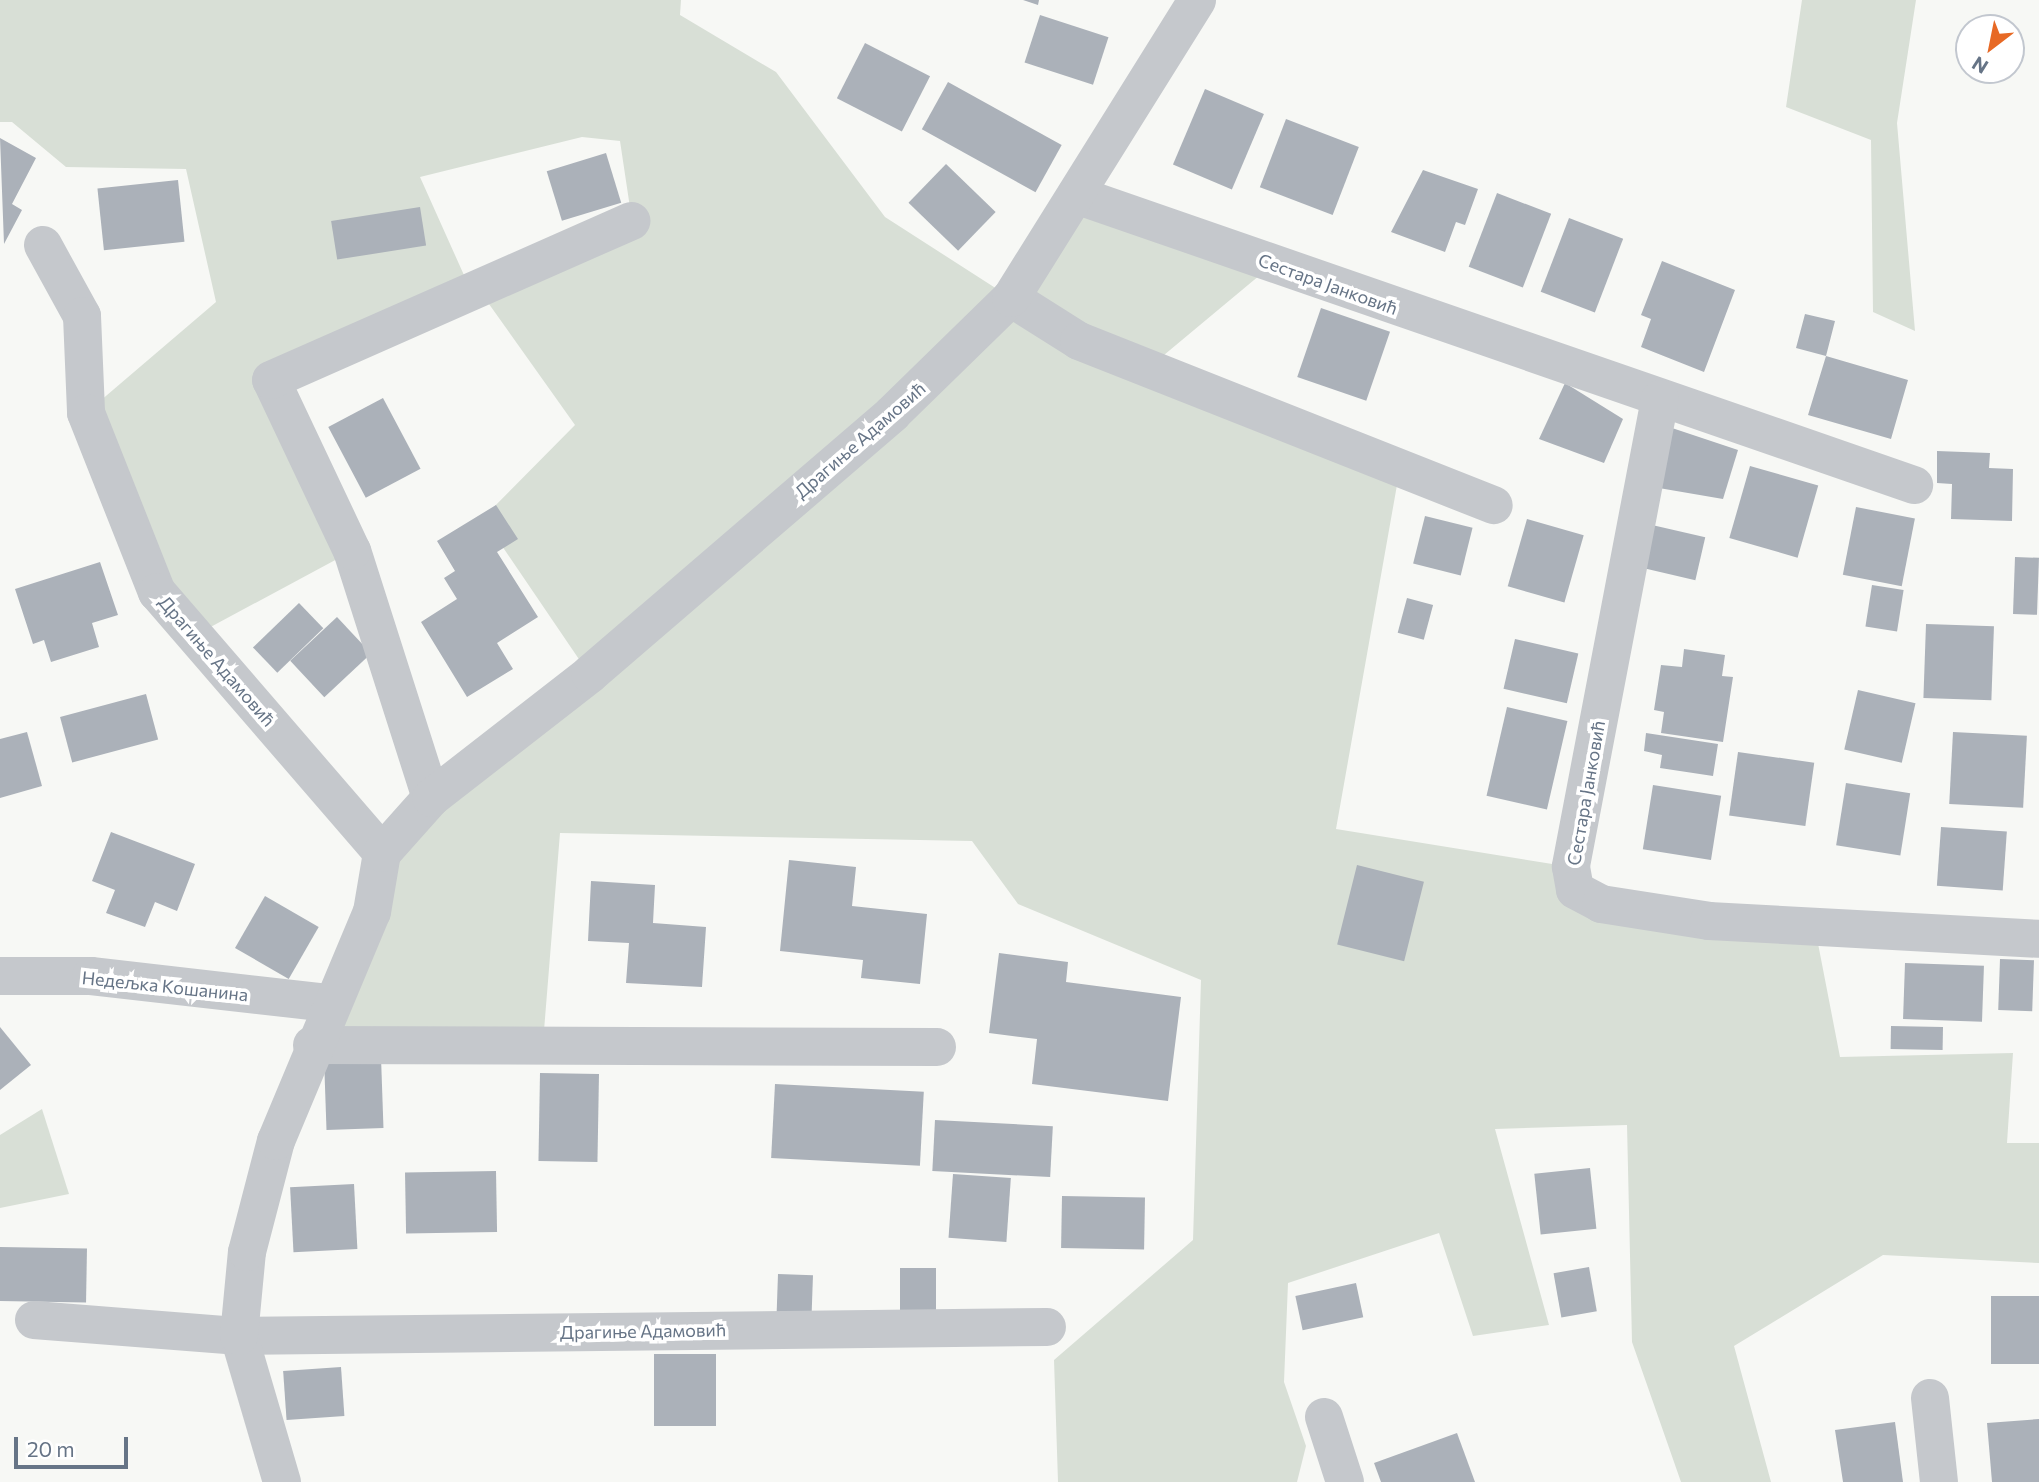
<!DOCTYPE html>
<meta charset="utf-8">
<style>
body{margin:0}
#map{position:relative;width:2039px;height:1482px;overflow:hidden;background:#f7f8f5;font-family:Commissioner,sans-serif}
div>[style]{position:absolute}
.green>*{inset:0;background:#d8dfd6}
.building>*{inset:0;background:#abb1b9;transform-origin:0 0}
.minor>*{height:38px;margin:-19px;padding:0 19px;transform-origin:19px;border-radius:19px;background:#c5c8cc}
span{translate:-50% -50%;white-space:nowrap;text-align:center;line-height:1.15;-webkit-text-stroke:7px #fff;paint-order:stroke}
.street-label{font-size:18px;color:#667486}
.north{position:absolute;left:1955px;top:14px;width:70px;height:70px;box-sizing:border-box;background:#fff;border:2px solid #c2c7cf;border-radius:50%;rotate:212deg;font-size:19px;font-weight:700;line-height:28px;text-align:center;color:#667486}
.north::after{content:'';display:block;margin:auto;width:24px;height:32px;background:#e76925;clip-path:polygon(50% 0,100% 100%,50% 72%,0 100%)}
.scale{position:absolute;left:14px;top:1437px;width:114px;height:32px;box-sizing:border-box;border:4px solid #667486;border-top:0;padding-left:9px;font-size:21px;line-height:24px;white-space:nowrap;color:#667486;-webkit-text-stroke:5px #fff;paint-order:stroke}
</style>
<div id="map">
<div class="green">
<i style="clip-path:polygon(0 0,681px 0,680px 15px,776px 72px,885px 217px,1011px 298px,1076px 195px,1272px 265px,1140px 375px,1397px 485px,1336px 829px,1571px 867px,1575px 890px,1815px 928px,1840px 1057px,2013px 1053px,2007px 1143px,2039px 1143px,2039px 1263px,1883px 1255px,1734px 1346px,1771px 1482px,1681px 1482px,1632px 1342px,1627px 1125px,1495px 1129px,1549px 1325px,1473px 1336px,1439px 1233px,1288px 1283px,1284px 1382px,1306px 1446px,1297px 1482px,1058px 1482px,1054px 1360px,1193px 1240px,1201px 980px,1018px 904px,972px 841px,560px 833px,543px 1043px,312px 1045px,382px 853px,589px 674px,483px 518px,575px 425px,479px 290px,632px 221px,620px 141px,582px 137px,420px 177px,472px 293px,271px 380px,352px 551px,192px 637px,86px 413px,216px 302px,186px 169px,66px 167px,12px 122px,0 122px)"></i>
<i style="clip-path:polygon(1802px 0,1916px 0,1897px 123px,1915px 331px,1873px 312px,1871px 140px,1786px 107px)"></i>
<i style="clip-path:polygon(42px 1109px,69px 1194px,0 1208px,0 1135px)"></i>
</div>
<div class="building">
<i style="clip-path:polygon(1023px 0,1039px 0,1038px 5px)"></i>
<i style="left:1040px;top:15px;width:72px;height:50px;rotate:18deg"></i>
<i style="left:865px;top:43px;width:73px;height:62px;rotate:27deg"></i>
<i style="left:948px;top:82px;width:130px;height:54px;rotate:29deg"></i>
<i style="left:1205px;top:89px;width:64px;height:82px;rotate:23deg"></i>
<i style="left:1286px;top:119px;width:78px;height:73px;rotate:21deg"></i>
<i style="clip-path:polygon(0 138px,36px 158px,12px 204px,22px 210px,4px 244px)"></i>
<i style="left:606px;top:153px;width:52px;height:62px;rotate:73deg"></i>
<i style="left:946px;top:164px;width:69px;height:54px;rotate:44deg"></i>
<i style="clip-path:polygon(1423px 170px,1478px 189px,1465px 225px,1456px 222px,1445px 252px,1391px 232px)"></i>
<i style="left:178px;top:180px;width:62px;height:81px;rotate:84deg"></i>
<i style="left:1497px;top:193px;width:58px;height:79px;rotate:21deg"></i>
<i style="left:420px;top:207px;width:39px;height:90px;rotate:81deg"></i>
<i style="left:1569px;top:218px;width:58px;height:79px;rotate:21deg"></i>
<i style="clip-path:polygon(1662px 261px,1735px 290px,1704px 372px,1641px 347px,1651px 319px,1641px 315px)"></i>
<i style="left:1321px;top:308px;width:73px;height:73px;rotate:19deg"></i>
<i style="clip-path:polygon(1805px 314px,1835px 321px,1826px 356px,1908px 380px,1891px 439px,1808px 415px,1826px 356px,1796px 348px)"></i>
<i style="clip-path:polygon(1565px 383px,1623px 419px,1604px 463px,1539px 439px)"></i>
<i style="left:383px;top:398px;width:80px;height:62px;rotate:62deg"></i>
<i style="clip-path:polygon(1672px 428px,1738px 450px,1723px 499px,1653px 487px)"></i>
<i style="clip-path:polygon(1937px 451px,1990px 453px,1989px 468px,2013px 469px,2012px 521px,1951px 519px,1952px 484px,1937px 483px)"></i>
<i style="left:1750px;top:466px;width:71px;height:75px;rotate:16deg"></i>
<i style="clip-path:polygon(496px 505px,518px 539px,497px 552px,538px 617px,497px 643px,513px 669px,467px 697px,421px 622px,457px 599px,444px 578px,455px 571px,437px 541px)"></i>
<i style="left:1856px;top:507px;width:60px;height:69px;rotate:11deg"></i>
<i style="left:1425px;top:516px;width:49px;height:49px;rotate:14deg"></i>
<i style="left:1527px;top:519px;width:59px;height:70px;rotate:16deg"></i>
<i style="left:1639px;top:522px;width:68px;height:44px;rotate:13deg"></i>
<i style="left:2015px;top:557px;width:24px;height:57px;rotate:2deg"></i>
<i style="clip-path:polygon(100px 562px,118px 615px,92px 623px,99px 647px,51px 662px,44px 640px,33px 644px,15px 589px)"></i>
<i style="left:1872px;top:585px;width:32px;height:42px;rotate:9deg"></i>
<i style="left:1407px;top:598px;width:27px;height:36px;rotate:15deg"></i>
<i style="left:299px;top:603px;width:35px;height:64px;rotate:46deg"></i>
<i style="left:337px;top:617px;width:50px;height:64px;rotate:47deg"></i>
<i style="left:1926px;top:624px;width:68px;height:74px;rotate:2deg"></i>
<i style="left:1515px;top:639px;width:65px;height:51px;rotate:13deg"></i>
<i style="clip-path:polygon(1684px 649px,1725px 655px,1722px 676px,1733px 677px,1723px 742px,1661px 733px,1664px 712px,1654px 710px,1661px 665px,1682px 667px)"></i>
<i style="left:1858px;top:690px;width:59px;height:61px;rotate:13deg"></i>
<i style="left:146px;top:694px;width:47px;height:89px;rotate:75deg"></i>
<i style="left:1507px;top:707px;width:62px;height:91px;rotate:13deg"></i>
<i style="clip-path:polygon(27px 732px,42px 786px,0 798px,0 739px)"></i>
<i style="left:1953px;top:732px;width:74px;height:72px;rotate:3deg"></i>
<i style="clip-path:polygon(1646px 733px,1718px 744px,1713px 776px,1660px 768px,1662px 755px,1644px 751px)"></i>
<i style="left:1738px;top:752px;width:77px;height:64px;rotate:8deg"></i>
<i style="left:1846px;top:783px;width:65px;height:63px;rotate:9deg"></i>
<i style="left:1653px;top:785px;width:69px;height:65px;rotate:9deg"></i>
<i style="left:1941px;top:827px;width:66px;height:59px;rotate:4deg"></i>
<i style="clip-path:polygon(111px 832px,195px 864px,177px 911px,155px 902px,145px 927px,106px 913px,115px 890px,92px 881px)"></i>
<i style="clip-path:polygon(789px 860px,856px 867px,852px 906px,927px 914px,920px 984px,861px 978px,863px 960px,780px 951px)"></i>
<i style="left:1357px;top:865px;width:69px;height:82px;rotate:14deg"></i>
<i style="clip-path:polygon(591px 881px,655px 885px,653px 923px,706px 927px,702px 987px,626px 983px,629px 943px,588px 941px)"></i>
<i style="left:265px;top:896px;width:62px;height:60px;rotate:30deg"></i>
<i style="clip-path:polygon(999px 953px,1068px 962px,1066px 982px,1181px 997px,1168px 1101px,1032px 1084px,1037px 1039px,989px 1033px)"></i>
<i style="left:2000px;top:959px;width:34px;height:51px;rotate:2deg"></i>
<i style="left:1905px;top:963px;width:79px;height:56px;rotate:2deg"></i>
<i style="left:1891px;top:1026px;width:52px;height:23px;rotate:1deg"></i>
<i style="clip-path:polygon(0 1027px,31px 1065px,0 1090px)"></i>
<i style="left:381px;top:1057px;width:71px;height:57px;rotate:88deg"></i>
<i style="left:540px;top:1073px;width:59px;height:88px;rotate:1deg"></i>
<i style="left:775px;top:1084px;width:149px;height:74px;rotate:3deg"></i>
<i style="left:935px;top:1120px;width:118px;height:51px;rotate:3deg"></i>
<i style="left:1590px;top:1168px;width:61px;height:56px;rotate:84deg"></i>
<i style="left:496px;top:1171px;width:61px;height:91px;rotate:89deg"></i>
<i style="left:953px;top:1174px;width:58px;height:64px;rotate:4deg"></i>
<i style="left:354px;top:1184px;width:65px;height:64px;rotate:87deg"></i>
<i style="left:1062px;top:1196px;width:83px;height:52px;rotate:1deg"></i>
<i style="left:0;top:1247px;width:87px;height:54px;rotate:1deg"></i>
<i style="left:1589px;top:1267px;width:45px;height:36px;rotate:80deg"></i>
<i style="left:900px;top:1268px;width:36px;height:42px"></i>
<i style="left:778px;top:1274px;width:35px;height:42px;rotate:2deg"></i>
<i style="left:1356px;top:1283px;width:35px;height:62px;rotate:78deg"></i>
<i style="left:2039px;top:1296px;width:68px;height:48px;rotate:90deg"></i>
<i style="left:654px;top:1354px;width:62px;height:72px"></i>
<i style="left:341px;top:1367px;width:49px;height:58px;rotate:86deg"></i>
<i style="clip-path:polygon(2039px 1419px,2039px 1482px,1992px 1482px,1987px 1423px)"></i>
<i style="clip-path:polygon(1895px 1422px,1903px 1482px,1843px 1482px,1835px 1430px)"></i>
<i style="clip-path:polygon(1457px 1433px,1475px 1482px,1381px 1482px,1374px 1463px)"></i>
</div>
<div class="minor">
<i style="left:1076px;top:195px;width:887px;rotate:19.09deg"></i>
<i style="left:43px;top:245px;width:81px;rotate:61.2deg"></i>
<i style="left:82px;top:316px;width:97px;rotate:87.6deg"></i>
<i style="left:86px;top:413px;width:193px;rotate:68.4deg"></i>
<i style="left:157px;top:592px;width:345px;rotate:49.2deg"></i>
<i style="left:1011px;top:298px;width:80px;rotate:32.3deg"></i>
<i style="left:1079px;top:341px;width:446px;rotate:21.6deg"></i>
<i style="left:1660px;top:399px;width:476px;rotate:100.8deg"></i>
<i style="left:1571px;top:867px;width:23px;rotate:80deg"></i>
<i style="left:1575px;top:890px;width:30px;rotate:28deg"></i>
<i style="left:1601px;top:904px;width:109px;rotate:8.9deg"></i>
<i style="left:1709px;top:921px;width:330px;rotate:3.1deg"></i>
<i style="left:431px;top:798px;width:259px;rotate:-107.7deg"></i>
<i style="left:352px;top:551px;width:189px;rotate:-115.3deg"></i>
<i style="left:271px;top:380px;width:394px;rotate:-23.8deg"></i>
<i style="left:0;top:976px;width:91px"></i>
<i style="left:91px;top:976px;width:240px;rotate:6.5deg"></i>
<i style="left:312px;top:1045px;width:625px;rotate:0.18deg"></i>
<i style="left:34px;top:1320px;width:206px;rotate:4.5deg"></i>
<i style="left:239px;top:1336px;width:808px;rotate:-0.64deg"></i>
<i style="left:1930px;top:1398px;width:84px;rotate:83.9deg"></i>
<i style="left:1324px;top:1417px;width:68px;rotate:72.1deg"></i>
<i style="left:282px;top:1482px;width:152px;rotate:-106.4deg"></i>
<i style="left:239px;top:1336px;width:84px;rotate:-84.6deg"></i>
<i style="left:247px;top:1252px;width:115px;rotate:-75.4deg"></i>
<i style="left:276px;top:1141px;width:248px;rotate:-67.3deg"></i>
<i style="left:372px;top:912px;width:60px;rotate:-80.4deg"></i>
<i style="left:382px;top:853px;width:74px;rotate:-48.3deg"></i>
<i style="left:431px;top:798px;width:202px;rotate:-37.9deg"></i>
<i style="left:590px;top:674px;width:399px;rotate:-40.7deg"></i>
<i style="left:892px;top:414px;width:166px;rotate:-44.3deg"></i>
<i style="left:1011px;top:298px;width:351px;rotate:-58deg"></i>
</div>
<div class="street-label">
<span style="left:1328px;top:284px;rotate:20deg">Сестара Јанковић</span>
<span style="left:860px;top:440px;rotate:-41deg">Драгиње Адамовић</span>
<span style="left:217px;top:661px;rotate:49deg">Драгиње Адамовић</span>
<span style="left:1586px;top:793px;rotate:-80deg">Сестара Јанковић</span>
<span style="left:165px;top:986px;rotate:6deg">Недељка Кошанина</span>
<span style="left:643px;top:1331px;rotate:-1deg">Драгиње Адамовић</span>
</div>
<div class="north">N</div>
<div class="scale">20 m</div>
</div>
